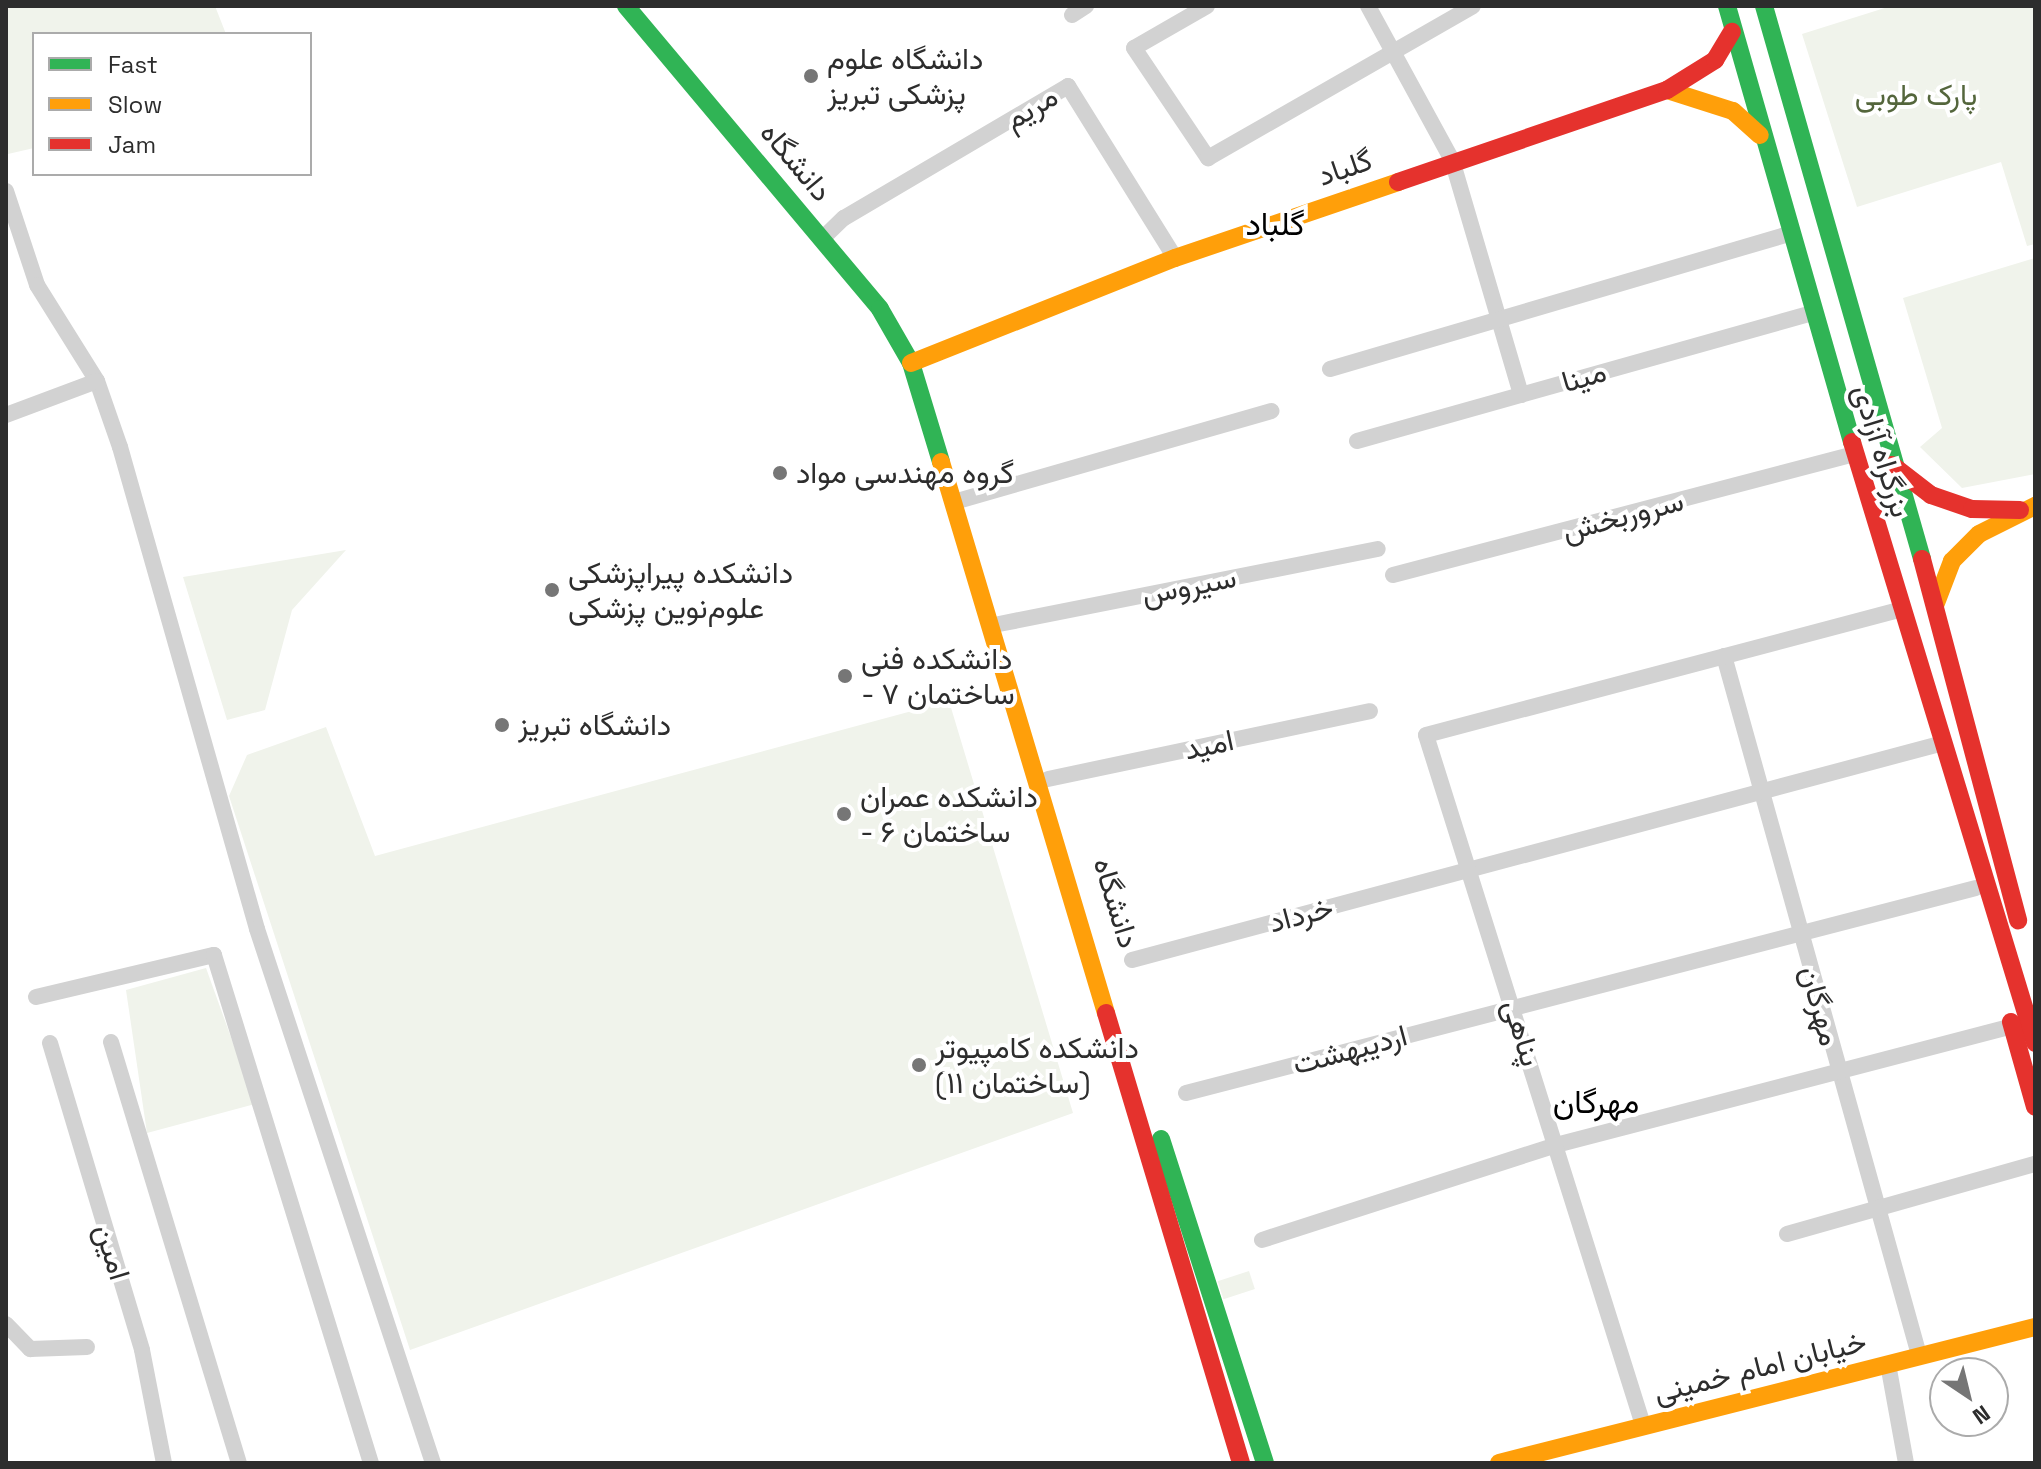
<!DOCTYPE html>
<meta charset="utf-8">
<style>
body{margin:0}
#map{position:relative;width:2041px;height:1469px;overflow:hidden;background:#fff;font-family:"Space Grotesk",Vazirmatn,sans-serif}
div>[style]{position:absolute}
.green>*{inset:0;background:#f0f3eb;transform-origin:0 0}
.street>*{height:16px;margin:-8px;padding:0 8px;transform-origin:8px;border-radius:8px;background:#d2d2d2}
.fast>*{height:18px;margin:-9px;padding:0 9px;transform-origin:9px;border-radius:9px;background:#30b455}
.slow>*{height:18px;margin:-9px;padding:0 9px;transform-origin:9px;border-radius:9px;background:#ff9f0a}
.jam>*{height:18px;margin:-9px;padding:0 9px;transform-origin:9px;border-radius:9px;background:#e5322d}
.dots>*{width:22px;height:22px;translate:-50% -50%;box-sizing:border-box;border:4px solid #fff;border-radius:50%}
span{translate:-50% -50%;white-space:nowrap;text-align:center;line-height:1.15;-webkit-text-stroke:8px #fff;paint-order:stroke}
.poi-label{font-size:30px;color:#2d2d2d}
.left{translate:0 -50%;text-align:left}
.park-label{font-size:30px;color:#54663c}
.street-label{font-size:30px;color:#2d2d2d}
.neighbourhood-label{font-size:32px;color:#000}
.frame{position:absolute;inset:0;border:8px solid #2d2d2d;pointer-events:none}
.legend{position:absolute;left:32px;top:32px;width:280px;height:144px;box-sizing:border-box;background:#fff;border:2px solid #ababab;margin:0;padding:10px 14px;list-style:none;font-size:24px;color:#2d2d2d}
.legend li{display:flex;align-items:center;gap:16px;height:40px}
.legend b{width:40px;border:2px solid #ababab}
.north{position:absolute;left:1929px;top:1357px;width:80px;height:80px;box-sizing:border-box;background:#fff;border:2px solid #ababab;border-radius:50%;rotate:145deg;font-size:22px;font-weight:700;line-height:32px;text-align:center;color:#2d2d2d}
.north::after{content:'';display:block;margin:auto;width:28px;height:36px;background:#767676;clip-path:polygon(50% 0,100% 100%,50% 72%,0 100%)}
</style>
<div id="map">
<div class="green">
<i style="clip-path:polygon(6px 6px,215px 6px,226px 34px,34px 34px,34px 148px,8px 154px)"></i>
<i style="clip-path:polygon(1891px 6px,2035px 6px,2035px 244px,2027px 246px,2001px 162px,1857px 207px,1802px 34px)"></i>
<i style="clip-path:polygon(2035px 258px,2035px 474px,1962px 488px,1920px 447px,1942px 428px,1903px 298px)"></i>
<i style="clip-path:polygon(346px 550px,292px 610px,265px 710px,227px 720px,183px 577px)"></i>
<i style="clip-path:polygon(949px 701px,1073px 1113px,410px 1350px,229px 796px,247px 755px,326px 727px,375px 856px)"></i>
<i style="clip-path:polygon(206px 968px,255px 1104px,147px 1133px,126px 990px)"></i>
<i style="left:1249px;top:1271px;width:19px;height:33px;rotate:72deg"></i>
</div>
<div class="street">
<i style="left:1207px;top:6px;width:84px;rotate:150.1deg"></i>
<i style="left:1134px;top:48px;width:133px;rotate:56.1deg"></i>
<i style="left:1208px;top:158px;width:305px;rotate:-29.8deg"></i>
<i style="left:1368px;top:6px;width:175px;rotate:61.4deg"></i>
<i style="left:1452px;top:160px;width:245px;rotate:73.6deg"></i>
<i style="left:1072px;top:15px;width:17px;rotate:-33deg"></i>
<i style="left:6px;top:191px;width:99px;rotate:71.7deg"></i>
<i style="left:37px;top:285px;width:113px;rotate:58deg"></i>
<i style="left:97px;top:381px;width:70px;rotate:70.8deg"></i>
<i style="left:120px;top:447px;width:501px;rotate:74.13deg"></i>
<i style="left:257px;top:929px;width:562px;rotate:71.76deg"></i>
<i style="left:823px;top:238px;width:29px;rotate:-44deg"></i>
<i style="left:844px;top:218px;width:260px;rotate:-30.5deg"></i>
<i style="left:1068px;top:86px;width:203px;rotate:58.1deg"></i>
<i style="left:1330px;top:369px;width:478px;rotate:-16.4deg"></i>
<i style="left:6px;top:415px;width:97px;rotate:-20.5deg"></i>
<i style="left:1357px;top:441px;width:472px;rotate:-15.7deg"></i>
<i style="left:961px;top:500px;width:323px;rotate:-16deg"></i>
<i style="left:1393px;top:575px;width:476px;rotate:-14.7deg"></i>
<i style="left:999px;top:624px;width:386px;rotate:-11.2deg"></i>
<i style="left:1724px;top:656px;width:726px;rotate:74.41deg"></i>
<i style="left:1048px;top:779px;width:329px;rotate:-11.9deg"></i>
<i style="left:1132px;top:960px;width:835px;rotate:-14.98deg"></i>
<i style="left:36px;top:997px;width:183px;rotate:-13.3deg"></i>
<i style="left:214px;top:955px;width:532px;rotate:72.83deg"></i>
<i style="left:111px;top:1042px;width:440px;rotate:73.1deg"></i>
<i style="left:50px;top:1043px;width:320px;rotate:73.3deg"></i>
<i style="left:142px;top:1350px;width:115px;rotate:79deg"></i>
<i style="left:1186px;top:1093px;width:816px;rotate:-14.55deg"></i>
<i style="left:1787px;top:1234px;width:258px;rotate:-15.8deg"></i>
<i style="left:1262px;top:1240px;width:309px;rotate:-17.9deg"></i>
<i style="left:1556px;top:1145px;width:471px;rotate:-14.6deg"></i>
<i style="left:6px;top:1324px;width:35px;rotate:46deg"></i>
<i style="left:30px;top:1349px;width:57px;rotate:-2deg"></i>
<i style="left:1888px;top:1364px;width:101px;rotate:79.7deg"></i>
<i style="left:1643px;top:1425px;width:723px;rotate:-107.46deg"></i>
<i style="left:1426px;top:735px;width:490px;rotate:-14.8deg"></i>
</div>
<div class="fast">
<i style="left:626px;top:6px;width:395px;rotate:50deg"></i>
<i style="left:880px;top:309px;width:62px;rotate:60.1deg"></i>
<i style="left:911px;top:363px;width:103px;rotate:73.1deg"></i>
<i style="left:1727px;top:6px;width:454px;rotate:74deg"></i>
<i style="left:1764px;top:6px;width:575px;rotate:74.05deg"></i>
<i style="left:1161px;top:1139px;width:340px;rotate:72.2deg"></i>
</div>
<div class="slow">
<i style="left:1667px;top:90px;width:69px;rotate:17.7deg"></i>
<i style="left:1733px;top:111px;width:36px;rotate:42deg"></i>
<i style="left:911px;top:363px;width:284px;rotate:-21.7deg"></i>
<i style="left:1175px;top:258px;width:236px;rotate:-18.8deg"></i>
<i style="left:941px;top:462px;width:575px;rotate:73.33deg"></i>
<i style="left:1936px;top:603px;width:45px;rotate:-69.1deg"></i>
<i style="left:1952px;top:561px;width:38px;rotate:-45deg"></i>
<i style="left:1979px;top:534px;width:63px;rotate:-26.6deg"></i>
<i style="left:1499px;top:1463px;width:553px;rotate:-14.24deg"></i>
</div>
<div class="jam">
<i style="left:1398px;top:182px;width:284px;rotate:-18.9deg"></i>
<i style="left:1667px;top:90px;width:57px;rotate:-32deg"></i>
<i style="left:1715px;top:60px;width:33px;rotate:-59deg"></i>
<i style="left:1852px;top:442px;width:628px;rotate:73.06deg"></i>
<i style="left:1892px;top:465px;width:49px;rotate:37.6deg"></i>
<i style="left:1931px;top:495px;width:43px;rotate:18.9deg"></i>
<i style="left:1972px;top:509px;width:48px;rotate:1.2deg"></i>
<i style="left:1922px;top:559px;width:374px;rotate:75.1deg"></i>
<i style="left:1106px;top:1013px;width:470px;rotate:73.3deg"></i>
<i style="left:2011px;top:1022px;width:88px;rotate:74.2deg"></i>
</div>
<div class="dots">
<i style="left:811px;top:76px;background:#767676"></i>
<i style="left:780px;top:473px;background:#767676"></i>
<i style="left:552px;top:590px;background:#767676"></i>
<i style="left:845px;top:676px;background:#767676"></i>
<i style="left:502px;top:725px;background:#767676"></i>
<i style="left:844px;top:814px;background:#767676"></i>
<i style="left:919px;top:1065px;background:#767676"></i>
</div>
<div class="poi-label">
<span class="left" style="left:827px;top:76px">دانشگاه علوم<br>پزشکی تبریز</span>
<span class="left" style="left:796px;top:473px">گروه مهندسی مواد</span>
<span class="left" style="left:568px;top:590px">دانشکده پیراپزشکی<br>علوم‌نوین پزشکی</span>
<span class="left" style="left:861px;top:676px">دانشکده فنی<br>- ساختمان ۷</span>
<span class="left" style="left:518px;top:725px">دانشگاه تبریز</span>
<span class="left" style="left:860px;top:814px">دانشکده عمران<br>- ساختمان ۶</span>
<span class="left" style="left:935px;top:1065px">دانشکده کامپیوتر<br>(ساختمان ۱۱)</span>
</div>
<div class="park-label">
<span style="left:1916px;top:95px">پارک طوبی</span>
</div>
<div class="street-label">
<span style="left:1031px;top:108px;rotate:-31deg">مریم</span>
<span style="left:796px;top:162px;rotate:50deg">دانشگاه</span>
<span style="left:1345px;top:168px;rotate:-19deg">گلباد</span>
<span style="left:1584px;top:377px;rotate:-16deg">مینا</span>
<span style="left:1882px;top:451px;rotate:73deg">بزرگراه آزادی</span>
<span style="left:1623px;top:516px;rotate:-15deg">سروربخش</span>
<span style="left:1189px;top:586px;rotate:-11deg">سیروس</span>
<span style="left:1209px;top:745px;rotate:-12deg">امید</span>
<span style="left:1116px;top:903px;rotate:73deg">دانشگاه</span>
<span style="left:1301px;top:915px;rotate:-15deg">خرداد</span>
<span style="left:1820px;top:1006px;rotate:75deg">مهرگان</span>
<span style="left:1522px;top:1033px;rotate:73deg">پناهی</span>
<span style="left:1350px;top:1050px;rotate:-15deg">اردیبهشت</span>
<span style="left:112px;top:1252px;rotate:73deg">امین</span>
<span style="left:1760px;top:1367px;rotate:-14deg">خیابان امام خمینی</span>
</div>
<div class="neighbourhood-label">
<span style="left:1275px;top:224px">گلباد</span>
<span style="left:1596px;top:1102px">مهرگان</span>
</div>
<div class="frame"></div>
<ul class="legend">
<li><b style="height:10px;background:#30b455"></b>Fast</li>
<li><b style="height:10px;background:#ff9f0a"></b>Slow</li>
<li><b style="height:10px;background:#e5322d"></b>Jam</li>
</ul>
<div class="north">N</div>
</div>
